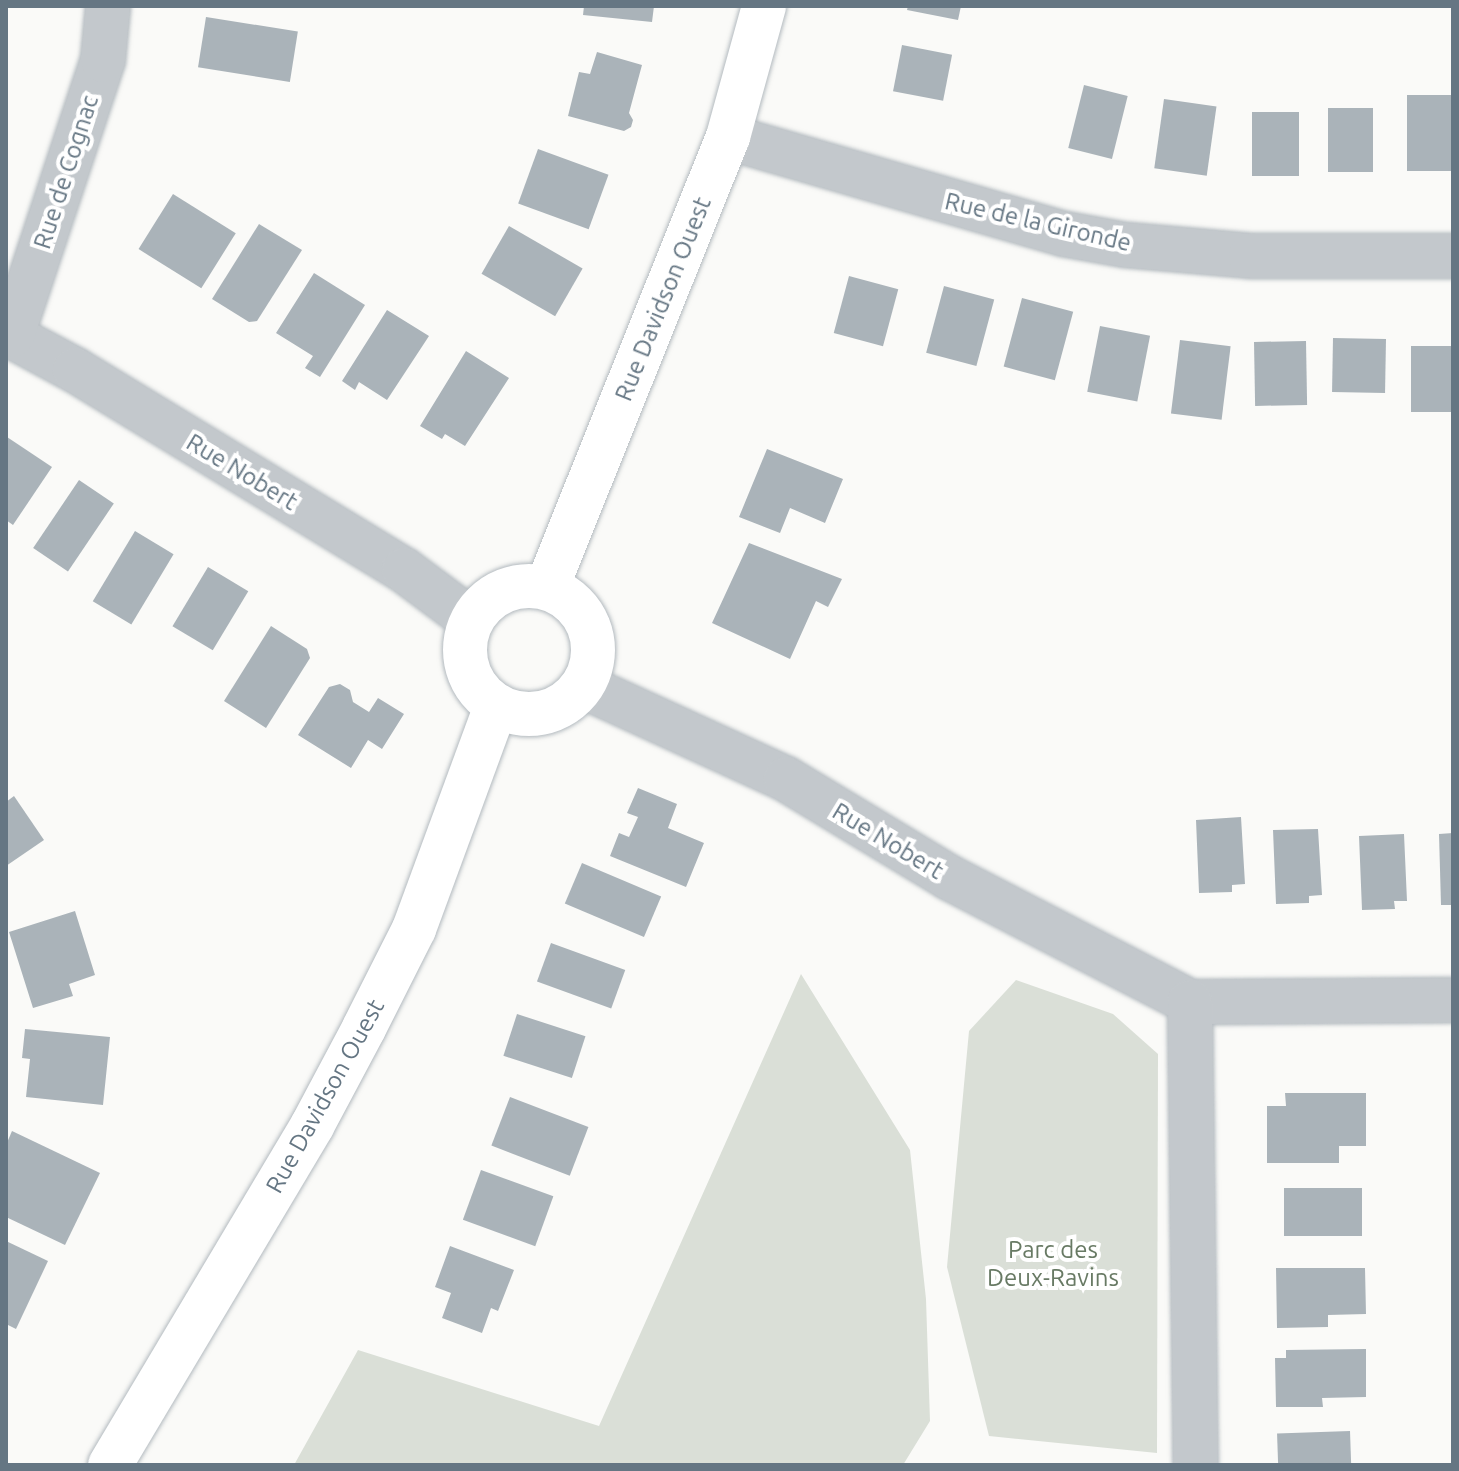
<!DOCTYPE html>
<style>
body{margin:0}
#map{position:relative;width:1459px;height:1471px;overflow:hidden;background:#fafaf8;font-family:Ubuntu,sans-serif}
div>[style]{position:absolute}
.green>*{inset:0;background:#dadfd7}
.building>*{inset:0;background:#aab3b9;transform-origin:0 0}
.roads{filter:drop-shadow(0 0 2px #b3babf) drop-shadow(0 0 2px #b3babf)}
.street>*{height:44px;margin:-22px;padding:0 22px;transform-origin:22px;border-radius:22px;background:#c3c8cc}
.secondary>*{height:44px;margin:-22px;padding:0 22px;transform-origin:22px;border-radius:22px;background:#fff}
.secondary>.ring{margin:-22px;padding:0;box-sizing:content-box;background:none;border:44px solid #fff;border-radius:50%}
span{translate:-50% -50%;white-space:nowrap;text-align:center;line-height:1.15;-webkit-text-stroke:8px #fff;paint-order:stroke}
.street-label{font-size:24px;color:#657683}
.park-label{font-size:24px;color:#687a64}
.frame{position:absolute;inset:0;border:8px solid #657683;pointer-events:none}
</style>
<div id="map">
<div class="green">
<i style="clip-path:polygon(801px 974px,910px 1150px,926px 1299px,930px 1421px,903px 1465px,294px 1465px,358px 1350px,599px 1426px)"></i>
<i style="clip-path:polygon(1016px 980px,1113px 1014px,1158px 1054px,1157px 1453px,989px 1436px,947px 1267px,969px 1031px)"></i>
</div>
<div class="building">
<i style="clip-path:polygon(584px 6px,654px 6px,652px 22px,583px 15px)"></i>
<i style="clip-path:polygon(908px 6px,961px 6px,958px 20px,907px 10px)"></i>
<i style="left:206px;top:17px;width:93px;height:51px;rotate:9deg"></i>
<i style="left:902px;top:45px;width:51px;height:47px;rotate:11deg"></i>
<i style="clip-path:polygon(597px 52px,642px 65px,629px 113px,633px 120px,631px 127px,624px 131px,568px 116px,579px 72px,590px 74px)"></i>
<i style="left:1084px;top:85px;width:45px;height:65px;rotate:14deg"></i>
<i style="left:1407px;top:95px;width:46px;height:76px"></i>
<i style="left:1164px;top:99px;width:53px;height:70px;rotate:8deg"></i>
<i style="left:1328px;top:108px;width:45px;height:64px"></i>
<i style="left:1252px;top:112px;width:47px;height:64px"></i>
<i style="left:538px;top:149px;width:75px;height:58px;rotate:20deg"></i>
<i style="left:173px;top:194px;width:74px;height:65px;rotate:32deg"></i>
<i style="clip-path:polygon(259px 224px,302px 250px,257px 321px,249px 322px,212px 299px)"></i>
<i style="left:509px;top:226px;width:85px;height:55px;rotate:30deg"></i>
<i style="clip-path:polygon(314px 273px,365px 305px,320px 377px,305px 368px,313px 356px,276px 333px)"></i>
<i style="left:849px;top:276px;width:51px;height:59px;rotate:15deg"></i>
<i style="left:944px;top:286px;width:52px;height:69px;rotate:15deg"></i>
<i style="left:1022px;top:298px;width:53px;height:71px;rotate:15deg"></i>
<i style="clip-path:polygon(387px 310px,429px 336px,387px 400px,359px 382px,355px 390px,342px 381px)"></i>
<i style="left:1100px;top:326px;width:51px;height:67px;rotate:11deg"></i>
<i style="left:1333px;top:338px;width:53px;height:54px;rotate:1deg"></i>
<i style="left:1180px;top:340px;width:51px;height:74px;rotate:7deg"></i>
<i style="left:1306px;top:341px;width:64px;height:52px;rotate:89deg"></i>
<i style="left:1411px;top:346px;width:42px;height:66px"></i>
<i style="clip-path:polygon(466px 351px,509px 378px,465px 446px,445px 434px,442px 439px,420px 426px)"></i>
<i style="clip-path:polygon(7px 437px,52px 467px,13px 525px,6px 520px)"></i>
<i style="clip-path:polygon(767px 449px,843px 479px,825px 523px,790px 508px,780px 533px,739px 517px)"></i>
<i style="left:79px;top:480px;width:42px;height:82px;rotate:34deg"></i>
<i style="left:135px;top:531px;width:45px;height:82px;rotate:31deg"></i>
<i style="clip-path:polygon(749px 543px,842px 579px,828px 607px,816px 601px,790px 659px,712px 623px)"></i>
<i style="left:208px;top:567px;width:47px;height:69px;rotate:31deg"></i>
<i style="clip-path:polygon(271px 626px,307px 649px,310px 658px,266px 728px,224px 701px)"></i>
<i style="clip-path:polygon(340px 684px,350px 690px,353px 702px,369px 712px,378px 698px,404px 714px,382px 749px,368px 740px,351px 768px,298px 735px,329px 687px)"></i>
<i style="clip-path:polygon(638px 788px,677px 804px,668px 828px,704px 843px,686px 887px,610px 856px,619px 833px,629px 837px,638px 817px,627px 813px)"></i>
<i style="clip-path:polygon(14px 796px,44px 840px,6px 866px,6px 802px)"></i>
<i style="clip-path:polygon(1241px 817px,1245px 884px,1232px 885px,1232px 892px,1199px 893px,1196px 820px)"></i>
<i style="clip-path:polygon(1318px 829px,1322px 895px,1309px 896px,1309px 903px,1276px 904px,1273px 830px)"></i>
<i style="clip-path:polygon(1453px 833px,1453px 905px,1441px 905px,1439px 834px)"></i>
<i style="clip-path:polygon(1404px 834px,1407px 901px,1394px 901px,1395px 909px,1362px 910px,1359px 836px)"></i>
<i style="left:582px;top:863px;width:86px;height:44px;rotate:23deg"></i>
<i style="clip-path:polygon(75px 911px,95px 975px,69px 984px,73px 996px,33px 1008px,9px 932px)"></i>
<i style="left:551px;top:943px;width:79px;height:41px;rotate:20deg"></i>
<i style="left:517px;top:1014px;width:72px;height:44px;rotate:18deg"></i>
<i style="clip-path:polygon(25px 1029px,110px 1037px,103px 1105px,26px 1097px,30px 1059px,22px 1058px)"></i>
<i style="clip-path:polygon(1285px 1093px,1366px 1093px,1366px 1146px,1339px 1146px,1339px 1163px,1267px 1163px,1267px 1106px,1286px 1106px)"></i>
<i style="left:510px;top:1097px;width:84px;height:52px;rotate:21deg"></i>
<i style="clip-path:polygon(12px 1131px,100px 1173px,65px 1245px,6px 1217px,6px 1145px)"></i>
<i style="left:481px;top:1170px;width:77px;height:53px;rotate:20deg"></i>
<i style="left:1284px;top:1188px;width:78px;height:48px"></i>
<i style="clip-path:polygon(6px 1241px,48px 1261px,16px 1329px,6px 1324px)"></i>
<i style="clip-path:polygon(450px 1246px,514px 1270px,498px 1311px,491px 1308px,482px 1333px,442px 1318px,451px 1293px,435px 1287px)"></i>
<i style="clip-path:polygon(1276px 1268px,1365px 1268px,1366px 1314px,1328px 1315px,1328px 1327px,1277px 1328px)"></i>
<i style="clip-path:polygon(1366px 1349px,1366px 1397px,1322px 1398px,1323px 1407px,1276px 1407px,1275px 1358px,1286px 1358px,1286px 1350px)"></i>
<i style="left:1350px;top:1431px;width:34px;height:73px;rotate:88deg"></i>
</div>
<div class="roads">
<div class="street">
<i style="left:728px;top:137px;width:350px;rotate:16.1deg"></i>
<i style="left:1064px;top:234px;width:63px;rotate:10.1deg"></i>
<i style="left:1126px;top:245px;width:125px;rotate:5deg"></i>
<i style="left:1251px;top:256px;width:202px"></i>
<i style="left:6px;top:333px;width:78px;rotate:28.2deg"></i>
<i style="left:75px;top:370px;width:385px;rotate:31.3deg"></i>
<i style="left:404px;top:570px;width:84px;rotate:36.7deg"></i>
<i style="left:12px;top:335px;width:290px;rotate:-71.7deg"></i>
<i style="left:103px;top:60px;width:54px;rotate:-84.7deg"></i>
<i style="left:583px;top:686px;width:223px;rotate:24.6deg"></i>
<i style="left:786px;top:779px;width:192px;rotate:31.1deg"></i>
<i style="left:950px;top:878px;width:270px;rotate:27.3deg"></i>
<i style="left:1190px;top:1002px;width:263px;rotate:-0.4deg"></i>
<i style="left:1190px;top:1002px;width:463px;rotate:89.3deg"></i>
</div>
<div class="secondary">
<i class="ring" style="left:465px;top:586px;width:84px;height:84px"></i>
<i style="left:547px;top:587px;width:485px;rotate:-68.1deg"></i>
<i style="left:728px;top:137px;width:136px;rotate:-74.6deg"></i>
<i style="left:110px;top:1465px;width:395px;rotate:-59.2deg"></i>
<i style="left:312px;top:1126px;width:111px;rotate:-62deg"></i>
<i style="left:364px;top:1028px;width:111px;rotate:-63.2deg"></i>
<i style="left:414px;top:929px;width:238px;rotate:-69.8deg"></i>
</div>
</div>
<div class="street-label">
<span style="left:66px;top:172px;rotate:-72deg">Rue de Cognac</span>
<span style="left:1038px;top:222px;rotate:13deg">Rue de la Gironde</span>
<span style="left:663px;top:299px;rotate:-68deg">Rue Davidson Ouest</span>
<span style="left:242px;top:472px;rotate:31deg">Rue Nobert</span>
<span style="left:888px;top:841px;rotate:31deg">Rue Nobert</span>
<span style="left:325px;top:1096px;rotate:-61deg">Rue Davidson Ouest</span>
</div>
<div class="park-label">
<span style="left:1053px;top:1264px">Parc des<br>Deux-Ravins</span>
</div>
<div class="frame"></div>
</div>
